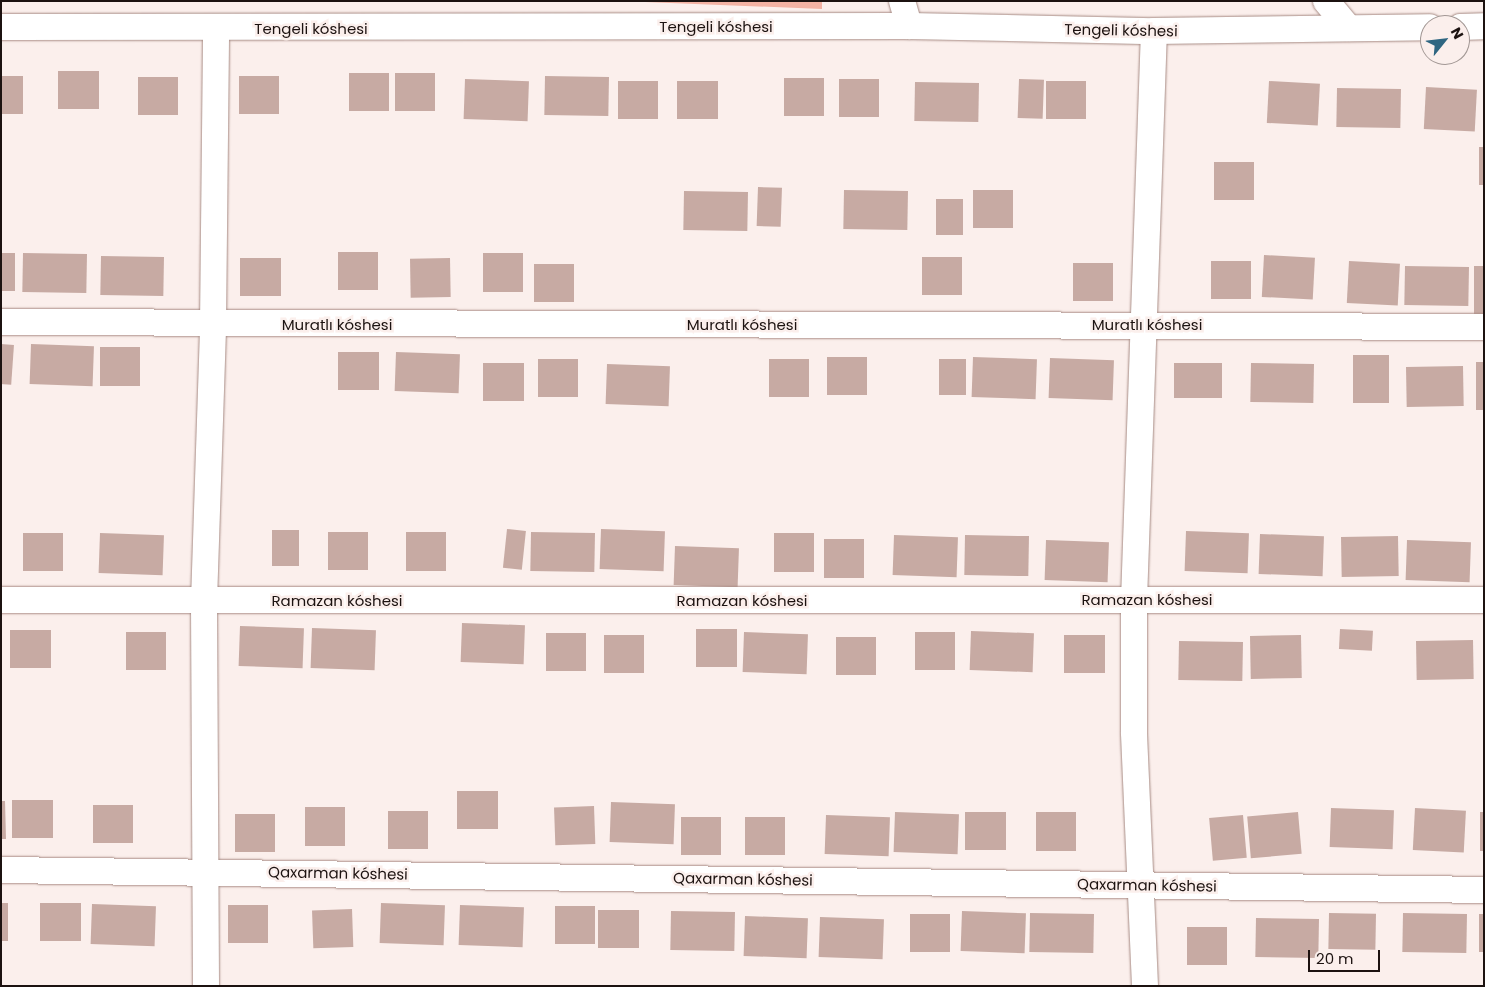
<!DOCTYPE html>
<meta charset="utf-8">
<style>
body{margin:0}
#map{position:relative;width:1485px;height:987px;overflow:hidden;background:#fbefec;font-family:Poppins,sans-serif}
div>[style]{position:absolute}
.green>*{inset:0;background:#f3b2a3}
.building>*{inset:0;background:#c7aaa3;transform-origin:0 0}
.roads{filter:drop-shadow(0 0 1px #a78b84) drop-shadow(0 0 1px #a78b84)}
.street>*{height:26px;margin:-13px;padding:0 13px;transform-origin:13px;border-radius:13px;background:#fff}
span{translate:-50% -50%;white-space:nowrap;text-align:center;line-height:1.15;-webkit-text-stroke:5px #fbefec;paint-order:stroke}
.street-label{font-size:15px;color:#1c1210}
.frame{position:absolute;inset:0;border:2px solid #1c1210;pointer-events:none}
.north{position:absolute;left:1420px;top:15px;width:50px;height:50px;box-sizing:border-box;background:#fbefec;border:1px solid #a29794;border-radius:50%;rotate:61deg;font-size:14px;font-weight:700;line-height:20px;text-align:center;color:#1c1210}
.north::after{content:'';display:block;margin:auto;width:18px;height:22px;background:#2f6681;clip-path:polygon(50% 0,100% 100%,50% 72%,0 100%)}
.scale{position:absolute;left:1308px;top:950px;width:72px;height:22px;box-sizing:border-box;border:2px solid #1c1210;border-top:0;padding-left:6px;font-size:15px;line-height:18px;white-space:nowrap;color:#1c1210;-webkit-text-stroke:4px #fbefec;paint-order:stroke}
</style>
<div id="map">
<div class="green">
<i style="clip-path:polygon(620px 1px,822px 1px,822px 9px)"></i>
</div>
<div class="building">
<i style="left:58px;top:71px;width:41px;height:38px"></i>
<i style="left:349px;top:73px;width:40px;height:38px"></i>
<i style="left:395px;top:73px;width:40px;height:38px"></i>
<i style="left:1px;top:76px;width:22px;height:38px"></i>
<i style="left:239px;top:76px;width:40px;height:38px"></i>
<i style="left:545px;top:76px;width:64px;height:39px;rotate:1deg"></i>
<i style="left:138px;top:77px;width:40px;height:38px"></i>
<i style="left:784px;top:78px;width:40px;height:38px"></i>
<i style="left:465px;top:79px;width:64px;height:40px;rotate:2deg"></i>
<i style="left:839px;top:79px;width:40px;height:38px"></i>
<i style="left:1019px;top:79px;width:25px;height:39px;rotate:2deg"></i>
<i style="left:618px;top:81px;width:40px;height:38px"></i>
<i style="left:677px;top:81px;width:41px;height:38px"></i>
<i style="left:1046px;top:81px;width:40px;height:38px"></i>
<i style="left:1269px;top:81px;width:51px;height:42px;rotate:3deg"></i>
<i style="left:915px;top:82px;width:64px;height:39px;rotate:1deg"></i>
<i style="left:1426px;top:87px;width:51px;height:42px;rotate:3deg"></i>
<i style="left:1337px;top:88px;width:64px;height:39px;rotate:1deg"></i>
<i style="left:1479px;top:147px;width:5px;height:38px"></i>
<i style="left:1214px;top:162px;width:40px;height:38px"></i>
<i style="left:758px;top:187px;width:24px;height:39px;rotate:2deg"></i>
<i style="left:844px;top:190px;width:64px;height:39px;rotate:1deg"></i>
<i style="left:973px;top:190px;width:40px;height:38px"></i>
<i style="left:684px;top:191px;width:64px;height:39px;rotate:1deg"></i>
<i style="left:936px;top:199px;width:27px;height:36px"></i>
<i style="left:338px;top:252px;width:40px;height:38px"></i>
<i style="left:1px;top:253px;width:14px;height:38px"></i>
<i style="left:23px;top:253px;width:64px;height:39px;rotate:1deg"></i>
<i style="left:483px;top:253px;width:40px;height:39px"></i>
<i style="left:1264px;top:255px;width:51px;height:42px;rotate:3deg"></i>
<i style="left:101px;top:256px;width:63px;height:39px;rotate:1deg"></i>
<i style="left:922px;top:257px;width:40px;height:38px"></i>
<i style="left:240px;top:258px;width:41px;height:38px"></i>
<i style="left:450px;top:258px;width:39px;height:40px;rotate:89deg"></i>
<i style="left:1211px;top:261px;width:40px;height:38px"></i>
<i style="left:1349px;top:261px;width:51px;height:42px;rotate:3deg"></i>
<i style="left:1073px;top:263px;width:40px;height:38px"></i>
<i style="left:534px;top:264px;width:40px;height:38px"></i>
<i style="left:1405px;top:266px;width:64px;height:39px;rotate:1deg"></i>
<i style="left:1474px;top:266px;width:10px;height:48px"></i>
<i style="left:1px;top:344px;width:13px;height:40px;rotate:4deg"></i>
<i style="left:31px;top:344px;width:63px;height:40px;rotate:2deg"></i>
<i style="left:100px;top:347px;width:40px;height:39px"></i>
<i style="left:338px;top:352px;width:41px;height:38px"></i>
<i style="left:396px;top:352px;width:64px;height:39px;rotate:2deg"></i>
<i style="left:1389px;top:355px;width:48px;height:36px;rotate:90deg"></i>
<i style="left:827px;top:357px;width:40px;height:38px"></i>
<i style="left:973px;top:357px;width:64px;height:40px;rotate:2deg"></i>
<i style="left:1050px;top:358px;width:64px;height:40px;rotate:2deg"></i>
<i style="left:538px;top:359px;width:40px;height:38px"></i>
<i style="left:769px;top:359px;width:40px;height:38px"></i>
<i style="left:939px;top:359px;width:27px;height:36px"></i>
<i style="left:1476px;top:362px;width:8px;height:48px"></i>
<i style="left:483px;top:363px;width:41px;height:38px"></i>
<i style="left:1174px;top:363px;width:48px;height:35px"></i>
<i style="left:1251px;top:363px;width:63px;height:39px;rotate:1deg"></i>
<i style="left:607px;top:364px;width:63px;height:40px;rotate:2deg"></i>
<i style="left:1463px;top:366px;width:40px;height:57px;rotate:89deg"></i>
<i style="left:507px;top:529px;width:19px;height:39px;rotate:6deg"></i>
<i style="left:601px;top:529px;width:64px;height:40px;rotate:2deg"></i>
<i style="left:272px;top:530px;width:27px;height:36px"></i>
<i style="left:1186px;top:531px;width:63px;height:40px;rotate:2deg"></i>
<i style="left:328px;top:532px;width:40px;height:38px"></i>
<i style="left:406px;top:532px;width:40px;height:39px"></i>
<i style="left:531px;top:532px;width:64px;height:39px;rotate:1deg"></i>
<i style="left:23px;top:533px;width:40px;height:38px"></i>
<i style="left:100px;top:533px;width:64px;height:40px;rotate:2deg"></i>
<i style="left:774px;top:533px;width:40px;height:39px"></i>
<i style="left:1260px;top:534px;width:64px;height:40px;rotate:2deg"></i>
<i style="left:894px;top:535px;width:64px;height:40px;rotate:2deg"></i>
<i style="left:965px;top:535px;width:64px;height:40px;rotate:1deg"></i>
<i style="left:1398px;top:536px;width:40px;height:57px;rotate:89deg"></i>
<i style="left:824px;top:539px;width:40px;height:39px"></i>
<i style="left:1046px;top:540px;width:63px;height:40px;rotate:2deg"></i>
<i style="left:1407px;top:540px;width:64px;height:40px;rotate:2deg"></i>
<i style="left:675px;top:546px;width:64px;height:39px;rotate:2deg"></i>
<i style="left:462px;top:623px;width:63px;height:39px;rotate:2deg"></i>
<i style="left:240px;top:626px;width:64px;height:40px;rotate:2deg"></i>
<i style="left:312px;top:628px;width:64px;height:40px;rotate:2deg"></i>
<i style="left:737px;top:629px;width:38px;height:41px;rotate:90deg"></i>
<i style="left:1340px;top:629px;width:33px;height:20px;rotate:3deg"></i>
<i style="left:10px;top:630px;width:41px;height:38px"></i>
<i style="left:971px;top:631px;width:63px;height:39px;rotate:2deg"></i>
<i style="left:126px;top:632px;width:40px;height:38px"></i>
<i style="left:744px;top:632px;width:64px;height:40px;rotate:2deg"></i>
<i style="left:915px;top:632px;width:40px;height:38px"></i>
<i style="left:546px;top:633px;width:40px;height:38px"></i>
<i style="left:604px;top:635px;width:40px;height:38px"></i>
<i style="left:1064px;top:635px;width:41px;height:38px"></i>
<i style="left:1301px;top:635px;width:43px;height:51px;rotate:89deg"></i>
<i style="left:836px;top:637px;width:40px;height:38px"></i>
<i style="left:1473px;top:640px;width:39px;height:57px;rotate:89deg"></i>
<i style="left:1179px;top:641px;width:64px;height:39px;rotate:1deg"></i>
<i style="left:457px;top:791px;width:41px;height:38px"></i>
<i style="left:12px;top:800px;width:41px;height:38px"></i>
<i style="clip-path:polygon(1px 801px,5px 801px,6px 839px,1px 839px)"></i>
<i style="left:611px;top:802px;width:64px;height:40px;rotate:2deg"></i>
<i style="left:93px;top:805px;width:40px;height:38px"></i>
<i style="left:594px;top:806px;width:38px;height:40px;rotate:88deg"></i>
<i style="left:345px;top:807px;width:39px;height:40px;rotate:90deg"></i>
<i style="left:1331px;top:808px;width:63px;height:39px;rotate:2deg"></i>
<i style="left:1415px;top:808px;width:51px;height:42px;rotate:3deg"></i>
<i style="left:388px;top:811px;width:40px;height:38px"></i>
<i style="left:895px;top:812px;width:64px;height:40px;rotate:2deg"></i>
<i style="left:1006px;top:812px;width:38px;height:41px;rotate:90deg"></i>
<i style="left:1036px;top:812px;width:40px;height:39px"></i>
<i style="left:1298px;top:812px;width:42px;height:51px;rotate:85deg"></i>
<i style="left:1480px;top:812px;width:4px;height:39px"></i>
<i style="left:235px;top:814px;width:40px;height:38px"></i>
<i style="left:826px;top:815px;width:64px;height:39px;rotate:2deg"></i>
<i style="left:1243px;top:815px;width:43px;height:34px;rotate:85deg"></i>
<i style="left:681px;top:817px;width:40px;height:38px"></i>
<i style="left:745px;top:817px;width:40px;height:38px"></i>
<i style="left:1px;top:903px;width:7px;height:38px"></i>
<i style="left:40px;top:903px;width:41px;height:38px"></i>
<i style="left:381px;top:903px;width:64px;height:40px;rotate:2deg"></i>
<i style="left:92px;top:904px;width:64px;height:40px;rotate:2deg"></i>
<i style="left:228px;top:905px;width:40px;height:38px"></i>
<i style="left:460px;top:905px;width:64px;height:40px;rotate:2deg"></i>
<i style="left:555px;top:906px;width:40px;height:38px"></i>
<i style="left:352px;top:909px;width:38px;height:40px;rotate:88deg"></i>
<i style="left:598px;top:910px;width:41px;height:38px"></i>
<i style="left:671px;top:911px;width:64px;height:39px;rotate:1deg"></i>
<i style="left:962px;top:911px;width:64px;height:40px;rotate:2deg"></i>
<i style="left:1030px;top:913px;width:64px;height:39px;rotate:1deg"></i>
<i style="left:1329px;top:913px;width:47px;height:36px;rotate:1deg"></i>
<i style="left:1403px;top:913px;width:64px;height:39px;rotate:1deg"></i>
<i style="left:910px;top:914px;width:40px;height:38px"></i>
<i style="left:1479px;top:914px;width:5px;height:38px"></i>
<i style="left:745px;top:916px;width:63px;height:40px;rotate:2deg"></i>
<i style="left:820px;top:917px;width:64px;height:40px;rotate:2deg"></i>
<i style="left:1256px;top:918px;width:63px;height:39px;rotate:1deg"></i>
<i style="left:1187px;top:927px;width:40px;height:38px"></i>
</div>
<div class="roads">
<div class="street">
<i style="left:902px;top:1px;width:26px;rotate:74deg"></i>
<i style="left:1326px;top:1px;width:35px;rotate:50deg"></i>
<i style="left:1px;top:27px;width:908px;rotate:-0.06deg"></i>
<i style="left:909px;top:26px;width:245px;rotate:1.2deg"></i>
<i style="left:1154px;top:31px;width:276px;rotate:-0.8deg"></i>
<i style="left:1460px;top:27px;width:24px;rotate:-2deg"></i>
<i style="left:1px;top:322px;width:1483px;rotate:0.19deg"></i>
<i style="left:1px;top:600px;width:1483px"></i>
<i style="left:1px;top:870px;width:1483px;rotate:0.77deg"></i>
<i style="left:206px;top:986px;width:385px;rotate:-90.3deg"></i>
<i style="left:204px;top:601px;width:276px;rotate:-88.1deg"></i>
<i style="left:213px;top:325px;width:295px;rotate:-89.4deg"></i>
<i style="left:1145px;top:986px;width:254px;rotate:-92.5deg"></i>
<i style="left:1134px;top:732px;width:132px;rotate:-90deg"></i>
<i style="left:1134px;top:600px;width:569px;rotate:-87.99deg"></i>
</div>
</div>
<div class="street-label">
<span style="left:716px;top:27px">Tengeli kóshesi</span>
<span style="left:311px;top:29px">Tengeli kóshesi</span>
<span style="left:1121px;top:30px;rotate:1deg">Tengeli kóshesi</span>
<span style="left:337px;top:325px">Muratlı kóshesi</span>
<span style="left:742px;top:325px">Muratlı kóshesi</span>
<span style="left:1147px;top:325px">Muratlı kóshesi</span>
<span style="left:1147px;top:600px">Ramazan kóshesi</span>
<span style="left:337px;top:601px">Ramazan kóshesi</span>
<span style="left:742px;top:601px">Ramazan kóshesi</span>
<span style="left:338px;top:873px;rotate:1deg">Qaxarman kóshesi</span>
<span style="left:743px;top:879px;rotate:1deg">Qaxarman kóshesi</span>
<span style="left:1147px;top:885px;rotate:1deg">Qaxarman kóshesi</span>
</div>
<div class="frame"></div>
<div class="north">N</div>
<div class="scale">20 m</div>
</div>
